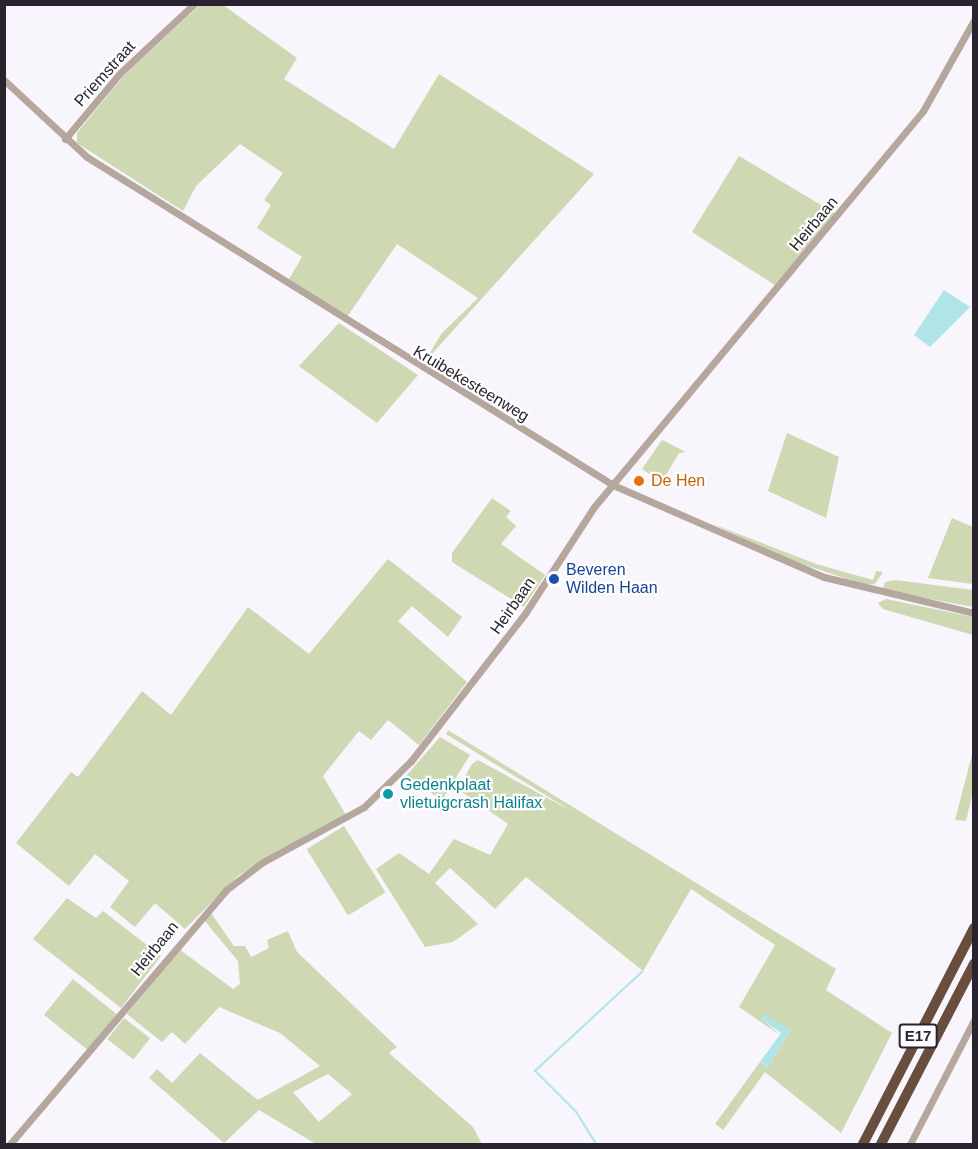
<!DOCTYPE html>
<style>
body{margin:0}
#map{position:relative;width:978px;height:1149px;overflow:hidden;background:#f8f5fc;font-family:Arial,sans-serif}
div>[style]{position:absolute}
.green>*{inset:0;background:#ced8b2;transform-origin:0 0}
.water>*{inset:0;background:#b0e5e8}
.stream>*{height:1.5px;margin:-0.75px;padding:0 0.75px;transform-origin:0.75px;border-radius:0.75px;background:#b0e5e8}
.minor>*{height:7px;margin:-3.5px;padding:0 3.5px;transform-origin:3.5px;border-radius:3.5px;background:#b5a69e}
.highway>*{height:10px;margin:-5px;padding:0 5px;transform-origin:5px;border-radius:5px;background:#694d3d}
.dots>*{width:16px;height:16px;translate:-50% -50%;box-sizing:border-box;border:3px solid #fff;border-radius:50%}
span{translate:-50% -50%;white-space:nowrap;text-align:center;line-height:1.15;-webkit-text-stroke:4.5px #fff;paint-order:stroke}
.shield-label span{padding:2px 4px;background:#fff;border:2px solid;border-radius:4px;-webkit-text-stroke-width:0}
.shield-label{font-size:15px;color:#29232f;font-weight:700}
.street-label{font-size:16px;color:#29232f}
.food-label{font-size:16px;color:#c56008}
.left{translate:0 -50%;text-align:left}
.transit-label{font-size:16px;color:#164399}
.culture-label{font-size:16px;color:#0d838f}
.frame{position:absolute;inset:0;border:6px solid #29232f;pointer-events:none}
</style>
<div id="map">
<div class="green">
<i style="clip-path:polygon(200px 5px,223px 5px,297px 58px,284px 79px,394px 149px,439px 74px,594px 174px,422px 365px,442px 333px,478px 298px,397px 244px,347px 317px,289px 279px,302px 257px,257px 228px,271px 205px,264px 200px,283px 173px,240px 144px,196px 186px,183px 211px,77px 143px,77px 133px,126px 73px)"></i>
<i style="clip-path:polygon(739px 156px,836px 214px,775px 285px,692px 232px)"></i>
<i style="clip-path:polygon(339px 323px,418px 375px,377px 423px,299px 366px)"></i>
<i style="clip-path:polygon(787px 433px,839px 457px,826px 518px,768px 491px)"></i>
<i style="clip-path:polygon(662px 440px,686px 452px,679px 453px,662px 482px,642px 469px)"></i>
<i style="clip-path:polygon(492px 498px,511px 511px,506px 517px,516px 526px,501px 544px,545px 575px,524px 607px,452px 562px,452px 553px)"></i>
<i style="clip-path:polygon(952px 518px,973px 527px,973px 584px,928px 578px)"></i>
<i style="clip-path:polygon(713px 524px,816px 564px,873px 580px,876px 571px,883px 572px,875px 584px,865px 585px,784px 558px)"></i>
<i style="clip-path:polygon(388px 559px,462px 617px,448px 637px,412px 606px,398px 621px,467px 682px,419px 745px,388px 720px,371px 740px,359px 731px,323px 776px,346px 815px,239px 875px,185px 929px,155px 903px,135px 927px,110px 907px,129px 881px,95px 854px,69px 886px,16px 843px,71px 772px,78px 777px,142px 691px,171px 715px,248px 607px,309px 654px)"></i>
<i style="clip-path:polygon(895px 580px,973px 590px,973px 607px,883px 590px,885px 582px)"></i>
<i style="clip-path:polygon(886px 599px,973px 617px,973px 635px,883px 609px,878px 603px)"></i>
<i style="clip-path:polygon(448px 730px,836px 969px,826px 990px,892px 1033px,841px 1133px,765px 1072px,723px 1130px,715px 1124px,760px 1062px,768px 1067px,791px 1029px,761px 1018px,780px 1035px,739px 1007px,775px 945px,691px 889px,643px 971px,526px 877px,495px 909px,450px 868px,435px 883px,478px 924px,453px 942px,425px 947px,376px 869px,399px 853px,429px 874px,454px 839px,490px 855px,508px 824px,458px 789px,472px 764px,478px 760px,573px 812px,446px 734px)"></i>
<i style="clip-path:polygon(440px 737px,470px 755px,442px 800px,406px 776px)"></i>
<i style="clip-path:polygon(973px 751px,973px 791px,966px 821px,955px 820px)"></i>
<i style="left:344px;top:826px;width:78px;height:44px;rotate:58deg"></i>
<i style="clip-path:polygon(67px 898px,96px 918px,103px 911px,161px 956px,121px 1008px,33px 939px)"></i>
<i style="clip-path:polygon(evenodd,211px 913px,234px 946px,245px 946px,251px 957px,269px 948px,267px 940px,288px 931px,297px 952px,397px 1047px,389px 1053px,473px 1127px,482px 1144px,316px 1144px,259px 1110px,224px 1143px,149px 1078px,157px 1069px,172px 1083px,200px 1053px,258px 1100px,320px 1066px,280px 1033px,219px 1007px,185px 1044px,172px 1032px,162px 1042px,127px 1014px,179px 949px,233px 989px,240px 984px,238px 961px,204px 920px,211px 913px,328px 1074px,352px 1094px,319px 1122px,293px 1092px,328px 1074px)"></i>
<i style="left:73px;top:979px;width:57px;height:46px;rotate:39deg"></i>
<i style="left:124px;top:1018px;width:33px;height:27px;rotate:38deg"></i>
</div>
<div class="water">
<i style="clip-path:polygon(944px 290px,970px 307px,930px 347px,914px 335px)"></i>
<i style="clip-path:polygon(763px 1014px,791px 1029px,768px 1067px,760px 1062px,781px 1033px,760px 1018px)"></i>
</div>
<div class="stream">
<i style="left:596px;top:1144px;width:38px;rotate:-122deg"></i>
<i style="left:576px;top:1112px;width:58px;rotate:-135deg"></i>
<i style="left:535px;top:1071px;width:146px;rotate:-42.8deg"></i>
</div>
<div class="minor">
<i style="left:4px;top:80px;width:113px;rotate:42.9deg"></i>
<i style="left:87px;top:157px;width:620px;rotate:31.95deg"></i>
<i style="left:613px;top:485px;width:230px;rotate:23.6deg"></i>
<i style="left:824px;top:577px;width:154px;rotate:13.5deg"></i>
<i style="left:65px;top:139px;width:86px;rotate:-50.2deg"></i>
<i style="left:120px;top:73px;width:101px;rotate:-43deg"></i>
<i style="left:10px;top:1144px;width:333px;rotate:-49.6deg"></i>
<i style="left:226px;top:890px;width:46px;rotate:-37.1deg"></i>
<i style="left:263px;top:862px;width:115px;rotate:-28.6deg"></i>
<i style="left:364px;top:807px;width:66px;rotate:-44.4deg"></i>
<i style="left:411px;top:761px;width:188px;rotate:-52.3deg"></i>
<i style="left:526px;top:612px;width:125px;rotate:-57.1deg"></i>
<i style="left:594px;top:507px;width:515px;rotate:-50.28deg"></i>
<i style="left:923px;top:111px;width:104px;rotate:-60.7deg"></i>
<i style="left:910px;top:1144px;width:140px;rotate:-62.7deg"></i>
</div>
<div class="highway">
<i style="left:863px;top:1144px;width:243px;rotate:-62.8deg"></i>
<i style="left:881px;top:1144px;width:203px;rotate:-62.7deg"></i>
</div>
<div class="dots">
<i style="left:639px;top:481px;background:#e8710a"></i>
<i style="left:554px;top:579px;background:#1a4fb4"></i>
<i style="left:388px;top:794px;background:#0f9aa8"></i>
</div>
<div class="shield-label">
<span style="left:918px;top:1036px">E17</span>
</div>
<div class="street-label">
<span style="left:105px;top:74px;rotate:-48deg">Priemstraat</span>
<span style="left:814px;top:224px;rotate:-50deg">Heirbaan</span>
<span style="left:471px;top:384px;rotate:31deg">Kruibekesteenweg</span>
<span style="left:513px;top:606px;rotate:-55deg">Heirbaan</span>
<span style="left:155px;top:949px;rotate:-51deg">Heirbaan</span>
</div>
<div class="food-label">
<span class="left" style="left:651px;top:481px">De Hen</span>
</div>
<div class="transit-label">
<span class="left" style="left:566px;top:579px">Beveren<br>Wilden Haan</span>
</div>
<div class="culture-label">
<span class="left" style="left:400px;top:794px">Gedenkplaat<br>vlietuigcrash Halifax</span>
</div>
<div class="frame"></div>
</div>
